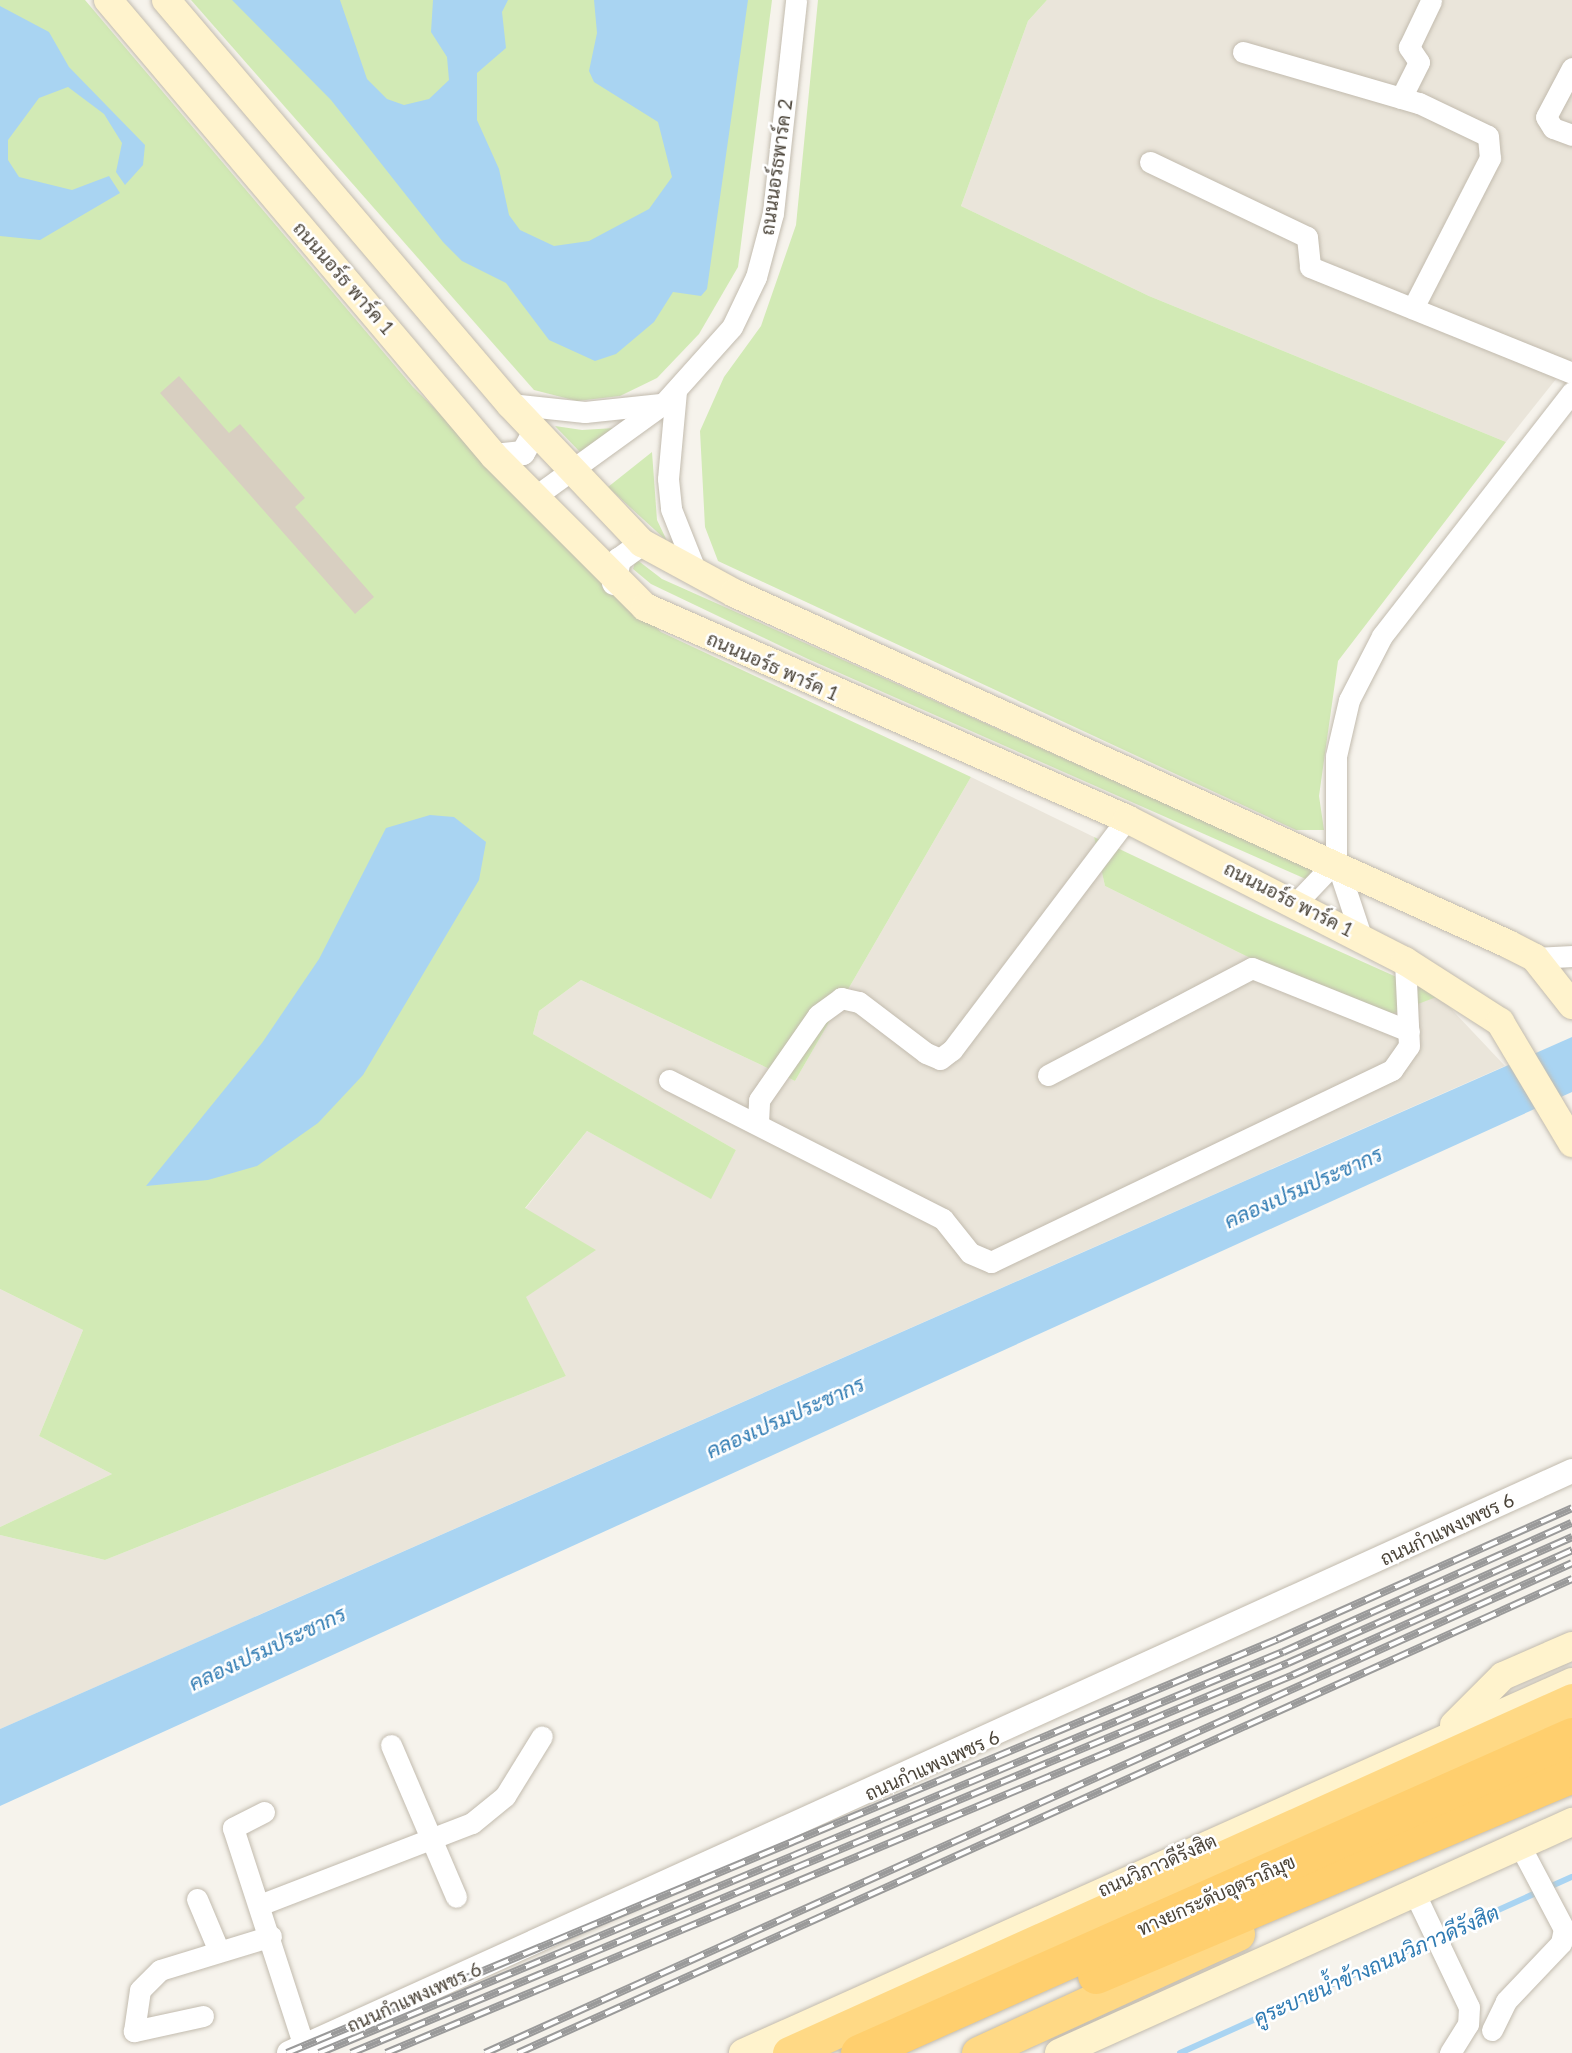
<!DOCTYPE html>
<meta charset="utf-8">
<style>
body{margin:0}
#map{position:relative;width:1572px;height:2053px;overflow:hidden;background:#f6f3ec;font-family:Lato,Sarabun,sans-serif}
div>[style]{position:absolute}
.residential>*{inset:0;background:#eae5da}
.green>*{inset:0;background:#d2eab5}
.water>*{inset:0;background:#a9d4f2}
.stream>*{height:6px;margin:-3px;padding:0 3px;transform-origin:3px;border-radius:3px;background:#a9d4f2}
.building>*{inset:0;background:#d8cfc1}
.roads{filter:drop-shadow(0 0 2px #c2bbae) drop-shadow(0 0 2px #c2bbae)}
.minor>*{height:21px;margin:-10.5px;padding:0 10.5px;transform-origin:10.5px;border-radius:10.5px;background:#fff}
.tertiary>*{height:24px;margin:-12px;padding:0 12px;transform-origin:12px;border-radius:12px;background:#fff}
.secondary>*{height:28px;margin:-14px;padding:0 14px;transform-origin:14px;border-radius:14px;background:#fff3cd}
.trunk>*{height:33px;margin:-16.5px;padding:0 16.5px;transform-origin:16.5px;border-radius:16.5px;background:#ffd985}
.motorway>*{height:37px;margin:-18.5px;padding:0 18.5px;transform-origin:18.5px;border-radius:18.5px;background:#ffcf6e}
.rail>*{height:8px;margin-top:-4px;transform-origin:0;background:repeating-linear-gradient(90deg,#fff 0 16px,#9a9a9a 0 32px);box-sizing:border-box;border-block:2px solid #9a9a9a}
span{translate:-50% -50%;white-space:nowrap;text-align:center;line-height:1.15;-webkit-text-stroke:5px #fff;paint-order:stroke}
.street-label{font-size:19px;color:#4b4439}
.water-label{font-size:21px;color:#2e7ab2;font-style:italic}
</style>
<div id="map">
<div class="residential">
<i style="clip-path:polygon(1047px 0,1572px 0,1572px 359px,1506px 442px,1149px 296px,961px 206px,1028px 21px)"></i>
<i style="clip-path:polygon(971px 777px,1094px 837px,1105px 886px,1248px 957px,1439px 996px,1505px 1066px,0 1729px,0 1535px,105px 1560px,566px 1376px,525px 1297px,595px 1250px,525px 1209px,587px 1131px,710px 1198px,736px 1150px,533px 1034px,539px 1011px,581px 980px,795px 1081px)"></i>
<i style="clip-path:polygon(0 1289px,83px 1330px,39px 1436px,112px 1474px,0 1527px)"></i>
</div>
<div class="green">
<i style="clip-path:polygon(0 0,85px 0,413px 387px,661px 632px,971px 777px,795px 1081px,581px 980px,539px 1011px,533px 1034px,736px 1150px,711px 1199px,587px 1131px,525px 1208px,596px 1250px,526px 1297px,566px 1376px,105px 1560px,0 1535px,0 1527px,112px 1474px,39px 1436px,83px 1330px,0 1289px)"></i>
<i style="clip-path:polygon(191px 0,772px 0,738px 267px,699px 334px,657px 378px,620px 396px,577px 401px,534px 390px)"></i>
<i style="clip-path:polygon(818px 0,1047px 0,1028px 21px,961px 206px,1149px 296px,1506px 442px,1338px 661px,1319px 796px,1324px 830px,1296px 830px,718px 561px,705px 527px,700px 431px,724px 377px,761px 326px,796px 225px)"></i>
<i style="clip-path:polygon(555px 426px,582px 430px,615px 428px,580px 452px)"></i>
<i style="clip-path:polygon(652px 452px,657px 520px,667px 541px,608px 487px)"></i>
<i style="clip-path:polygon(636px 559px,662px 579px,1314px 870px,1308px 880px,808px 659px,651px 584px,633px 569px)"></i>
<i style="clip-path:polygon(1094px 837px,1265px 918px,1439px 996px,1389px 1015px,1248px 957px,1105px 886px)"></i>
</div>
<div class="water">
<i style="clip-path:polygon(232px 0,340px 0,367px 79px,387px 99px,404px 105px,429px 99px,449px 80px,447px 57px,431px 32px,433px 0,508px 0,502px 12px,506px 48px,477px 73px,477px 120px,499px 169px,509px 215px,520px 230px,554px 246px,589px 241px,649px 209px,672px 177px,658px 122px,594px 82px,589px 71px,597px 33px,594px 0,748px 0,707px 289px,701px 296px,673px 292px,654px 322px,616px 354px,595px 361px,549px 340px,506px 283px,462px 261px,443px 242px,331px 100px)"></i>
<i style="clip-path:polygon(0 6px,49px 32px,69px 67px,145px 145px,143px 165px,125px 185px,116px 172px,122px 143px,104px 114px,68px 87px,39px 98px,8px 140px,8px 160px,19px 177px,72px 190px,109px 176px,120px 193px,40px 240px,0 236px)"></i>
<i style="clip-path:polygon(430px 815px,454px 817px,486px 842px,479px 880px,363px 1075px,318px 1123px,257px 1166px,208px 1180px,146px 1186px,262px 1043px,319px 959px,386px 828px)"></i>
<i style="clip-path:polygon(1572px 1037px,1572px 1092px,0 1806px,0 1729px)"></i>
</div>
<div class="stream">
<i style="left:1180px;top:2053px;width:430px;rotate:-24.2deg"></i>
</div>
<div class="building">
<i style="clip-path:polygon(179px 376px,229px 433px,240px 424px,305px 498px,295px 507px,374px 597px,355px 614px,160px 393px)"></i>
</div>
<div class="roads">
<div class="minor">
<i style="left:1243px;top:52px;width:183px;rotate:16.2deg"></i>
<i style="left:1419px;top:103px;width:76px;rotate:25.6deg"></i>
<i style="left:1488px;top:136px;width:22px;rotate:85deg"></i>
<i style="left:1490px;top:158px;width:169px;rotate:117.2deg"></i>
<i style="left:1572px;top:68px;width:55px;rotate:118deg"></i>
<i style="left:1546px;top:117px;width:13px;rotate:58deg"></i>
<i style="left:1553px;top:128px;width:20px;rotate:20deg"></i>
<i style="left:1401px;top:98px;width:40px;rotate:-63.4deg"></i>
<i style="left:1419px;top:62px;width:18px;rotate:-124deg"></i>
<i style="left:1409px;top:47px;width:51px;rotate:-64.4deg"></i>
<i style="left:1150px;top:162px;width:174px;rotate:25.5deg"></i>
<i style="left:1307px;top:237px;width:30px;rotate:84deg"></i>
<i style="left:1310px;top:267px;width:283px;rotate:22deg"></i>
<i style="left:676px;top:391px;width:88px;rotate:95.2deg"></i>
<i style="left:668px;top:479px;width:30px;rotate:84deg"></i>
<i style="left:671px;top:509px;width:68px;rotate:68.4deg"></i>
<i style="left:510px;top:404px;width:75px;rotate:6.1deg"></i>
<i style="left:585px;top:412px;width:76px;rotate:-6deg"></i>
<i style="left:533px;top:498px;width:160px;rotate:-35.9deg"></i>
<i style="left:663px;top:404px;width:103px;rotate:-48.1deg"></i>
<i style="left:732px;top:327px;width:55px;rotate:-64.4deg"></i>
<i style="left:756px;top:277px;width:66px;rotate:-75.1deg"></i>
<i style="left:773px;top:213px;width:214px;rotate:-83.8deg"></i>
<i style="left:1297px;top:902px;width:57px;rotate:-46.4deg"></i>
<i style="left:1361px;top:936px;width:79px;rotate:-108.4deg"></i>
<i style="left:1336px;top:861px;width:105px;rotate:-90deg"></i>
<i style="left:1336px;top:756px;width:57px;rotate:-76.9deg"></i>
<i style="left:1349px;top:700px;width:72px;rotate:-62.7deg"></i>
<i style="left:1382px;top:636px;width:309px;rotate:-52.1deg"></i>
<i style="left:1535px;top:958px;width:37px;rotate:-3deg"></i>
<i style="left:1048px;top:1075px;width:230px;rotate:-27.7deg"></i>
<i style="left:1252px;top:968px;width:169px;rotate:21.9deg"></i>
<i style="left:669px;top:1080px;width:307px;rotate:26.9deg"></i>
<i style="left:943px;top:1219px;width:43px;rotate:51.5deg"></i>
<i style="left:970px;top:1253px;width:23px;rotate:23deg"></i>
<i style="left:991px;top:1262px;width:445px;rotate:-25.6deg"></i>
<i style="left:1392px;top:1070px;width:29px;rotate:-55deg"></i>
<i style="left:1409px;top:1046px;width:85px;rotate:-92.7deg"></i>
<i style="left:758px;top:1122px;width:22px;rotate:-87deg"></i>
<i style="left:759px;top:1100px;width:103px;rotate:-55.2deg"></i>
<i style="left:818px;top:1015px;width:29px;rotate:-36deg"></i>
<i style="left:841px;top:998px;width:18px;rotate:13deg"></i>
<i style="left:859px;top:1002px;width:84px;rotate:37.3deg"></i>
<i style="left:926px;top:1053px;width:15px;rotate:23deg"></i>
<i style="left:940px;top:1059px;width:15px;rotate:-37deg"></i>
<i style="left:952px;top:1050px;width:290px;rotate:-52.9deg"></i>
<i style="left:391px;top:1745px;width:165px;rotate:66.8deg"></i>
<i style="left:264px;top:1812px;width:35px;rotate:153deg"></i>
<i style="left:233px;top:1828px;width:229px;rotate:72deg"></i>
<i style="left:1415px;top:1894px;width:125px;rotate:64.5deg"></i>
<i style="left:1469px;top:2007px;width:17px;rotate:93deg"></i>
<i style="left:1468px;top:2024px;width:34px;rotate:122deg"></i>
<i style="left:197px;top:1899px;width:54px;rotate:67.2deg"></i>
<i style="left:262px;top:1904px;width:225px;rotate:-21.1deg"></i>
<i style="left:472px;top:1823px;width:43px;rotate:-39.3deg"></i>
<i style="left:505px;top:1796px;width:70px;rotate:-58.3deg"></i>
<i style="left:203px;top:2016px;width:71px;rotate:167.7deg"></i>
<i style="left:134px;top:2031px;width:41px;rotate:-81.7deg"></i>
<i style="left:140px;top:1990px;width:28px;rotate:-45deg"></i>
<i style="left:160px;top:1970px;width:116px;rotate:-17deg"></i>
<i style="left:1492px;top:2030px;width:32px;rotate:-64deg"></i>
<i style="left:1506px;top:2001px;width:80px;rotate:-46.5deg"></i>
<i style="left:1561px;top:1943px;width:14px;rotate:-78deg"></i>
<i style="left:1564px;top:1929px;width:94px;rotate:-117.9deg"></i>
</div>
<div class="tertiary">
<i style="left:494px;top:456px;width:29px;rotate:-6deg"></i>
<i style="left:523px;top:453px;width:25px;rotate:-61deg"></i>
<i style="left:614px;top:583px;width:24px;rotate:-78deg"></i>
<i style="left:619px;top:560px;width:29px;rotate:-36deg"></i>
<i style="left:289px;top:2053px;width:1409px;rotate:-24.4deg"></i>
</div>
<div class="secondary">
<i style="left:108px;top:0;width:597px;rotate:49.75deg"></i>
<i style="left:494px;top:456px;width:214px;rotate:45deg"></i>
<i style="left:645px;top:607px;width:527px;rotate:23.74deg"></i>
<i style="left:1127px;top:819px;width:312px;rotate:27.1deg"></i>
<i style="left:1405px;top:961px;width:113px;rotate:32.7deg"></i>
<i style="left:1500px;top:1022px;width:141px;rotate:59.2deg"></i>
<i style="left:166px;top:0;width:531px;rotate:49.59deg"></i>
<i style="left:510px;top:404px;width:192px;rotate:46.5deg"></i>
<i style="left:642px;top:543px;width:105px;rotate:28.5deg"></i>
<i style="left:734px;top:593px;width:850px;rotate:24.39deg"></i>
<i style="left:1508px;top:944px;width:30px;rotate:27deg"></i>
<i style="left:1535px;top:958px;width:60px;rotate:51.8deg"></i>
<i style="left:1454px;top:1725px;width:69px;rotate:-45deg"></i>
<i style="left:1503px;top:1676px;width:75px;rotate:-23.5deg"></i>
<i style="left:743px;top:2053px;width:908px;rotate:-24.11deg"></i>
<i style="left:1059px;top:2053px;width:563px;rotate:-24.24deg"></i>
</div>
<div class="trunk">
<i style="left:789px;top:2053px;width:859px;rotate:-24.27deg"></i>
<i style="left:978px;top:2053px;width:286px;rotate:-24.6deg"></i>
</div>
<div class="motorway">
<i style="left:1096px;top:1975px;width:517px;rotate:-22.89deg"></i>
<i style="left:859px;top:2053px;width:780px;rotate:-23.97deg"></i>
</div>
</div>
<div class="rail">
<i style="left:287px;top:2053px;width:1074px;rotate:-22.67deg"></i>
<i style="left:1278px;top:1639px;width:322px;rotate:-24deg"></i>
<i style="left:319px;top:2053px;width:1044px;rotate:-22.59deg"></i>
<i style="left:1283px;top:1652px;width:316px;rotate:-24.1deg"></i>
<i style="left:351px;top:2053px;width:1015px;rotate:-22.6deg"></i>
<i style="left:1288px;top:1663px;width:311px;rotate:-23.9deg"></i>
<i style="left:386px;top:2053px;width:983px;rotate:-22.62deg"></i>
<i style="left:1293px;top:1675px;width:306px;rotate:-24.1deg"></i>
<i style="left:485px;top:2053px;width:1192px;rotate:-24.26deg"></i>
<i style="left:518px;top:2053px;width:1156px;rotate:-24.21deg"></i>
</div>
<div class="street-label">
<span style="left:776px;top:167px;rotate:-82deg">ถนนนอร์ธพาร์ค 2</span>
<span style="left:344px;top:278px;rotate:49deg">ถนนนอร์ธ พาร์ค 1</span>
<span style="left:773px;top:666px;rotate:24deg">ถนนนอร์ธ พาร์ค 1</span>
<span style="left:1289px;top:899px;rotate:27deg">ถนนนอร์ธ พาร์ค 1</span>
<span style="left:1447px;top:1529px;rotate:-25deg">ถนนกำแพงเพชร 6</span>
<span style="left:932px;top:1765px;rotate:-24deg">ถนนกำแพงเพชร 6</span>
<span style="left:1157px;top:1865px;rotate:-24deg">ถนนวิภาวดีรังสิต</span>
<span style="left:1216px;top:1895px;rotate:-24deg">ทางยกระดับอุตราภิมุข</span>
<span style="left:414px;top:1997px;rotate:-24deg">ถนนกำแพงเพชร 6</span>
</div>
<div class="water-label">
<span style="left:1303px;top:1187px;rotate:-24deg">คลองเปรมประชากร</span>
<span style="left:785px;top:1417px;rotate:-24deg">คลองเปรมประชากร</span>
<span style="left:267px;top:1648px;rotate:-25deg">คลองเปรมประชากร</span>
<span style="left:1376px;top:1965px;rotate:-24deg">คูระบายน้ำข้างถนนวิภาวดีรังสิต</span>
</div>
</div>
